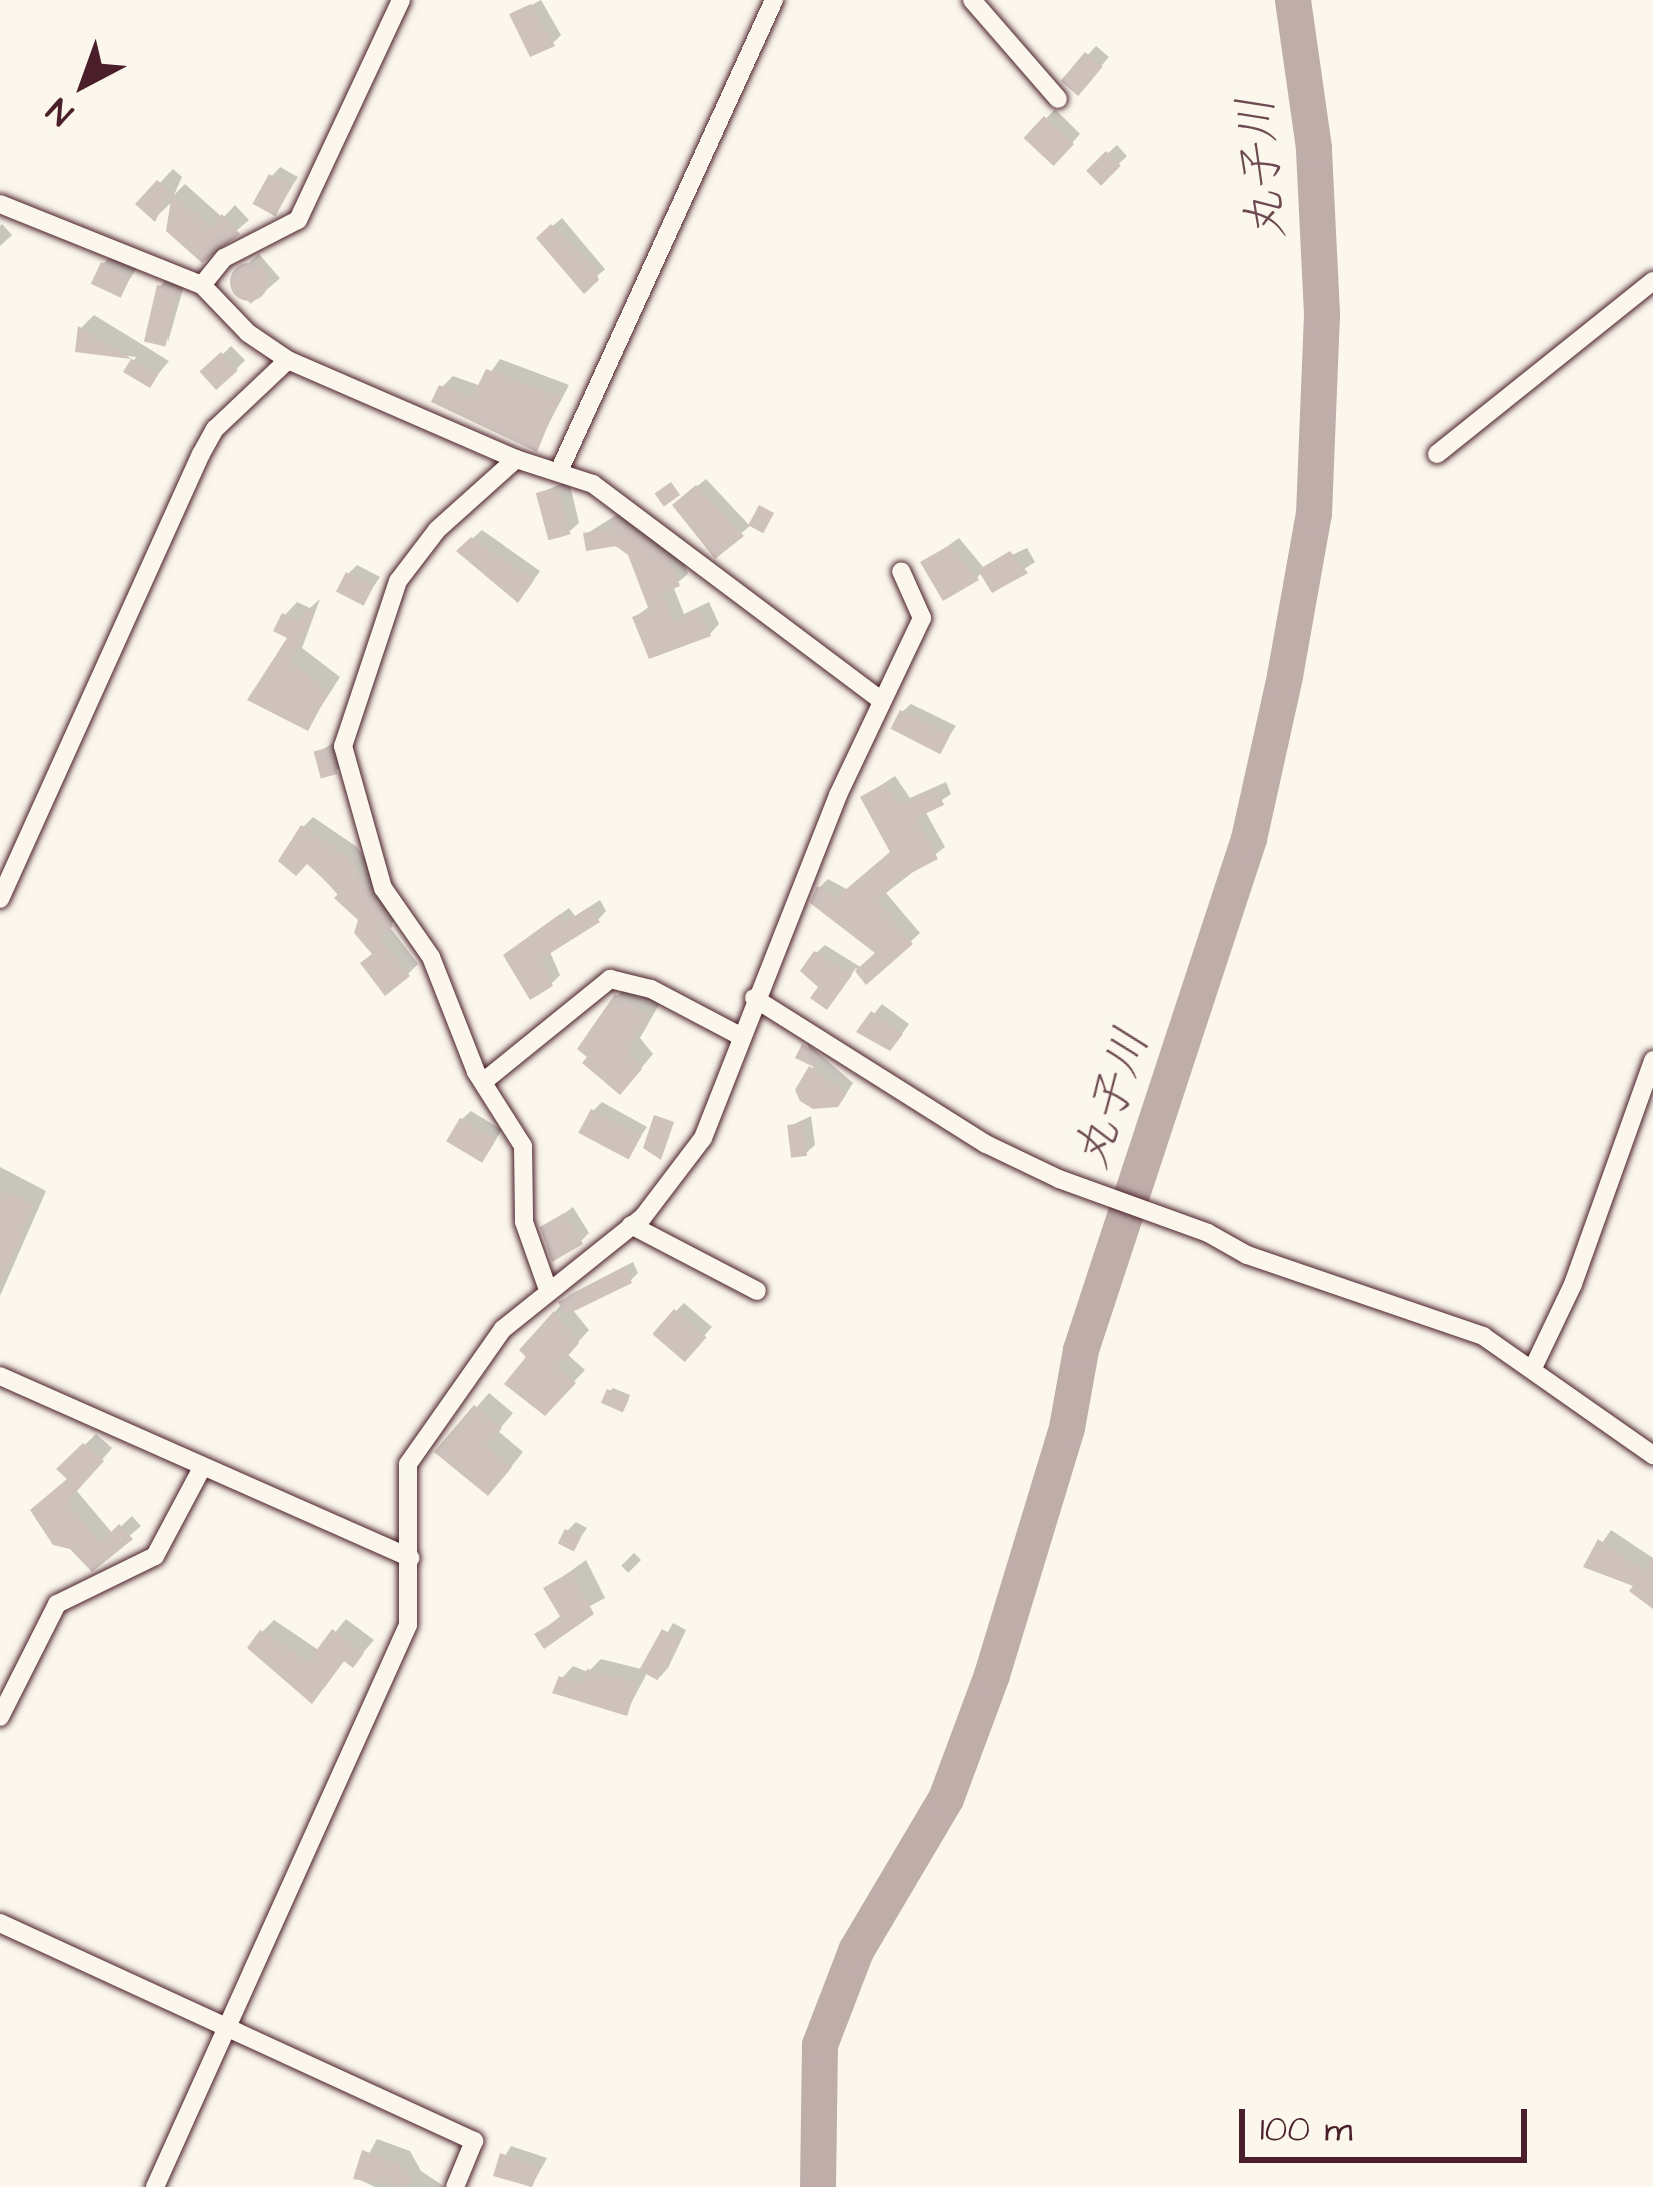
<!DOCTYPE html>
<meta charset="utf-8">
<style>
body{margin:0}
#map{position:relative;width:1653px;height:2187px;overflow:hidden;background:#fbf7ec;font-family:"Architects Daughter","Klee One",sans-serif}
div>[style]{position:absolute}
.shadow>*{inset:0;background:#0003;transform-origin:0 0}
.river>*{height:36px;margin:-18px;padding:0 18px;transform-origin:18px;border-radius:18px;background:#bfadaa}
.building>*{inset:0;background:#cfc2bc;transform-origin:0 0}
.round{border-radius:50%}
.roads{filter:drop-shadow(0 0 3px #4a1f2b) drop-shadow(0 0 3px #4a1f2b)}
.minor>*{height:18px;margin:-9px;padding:0 9px;transform-origin:9px;border-radius:9px;background:#fbf7ec}
span{translate:-50% -50%;white-space:nowrap;text-align:center;line-height:1.15;-webkit-text-stroke:10px #fbf7ec;paint-order:stroke}
.water-label{font-size:48px;color:#6d4a51;font-style:italic}
.north{position:absolute;left:24px;top:24px;width:120px;height:120px;-webkit-text-stroke:9px #fbf7ec;paint-order:stroke;rotate:221deg;font-size:33px;font-weight:700;line-height:48px;text-align:center;color:#4a1f2b}
.north::after{content:'';display:block;margin:auto;width:42px;height:54px;background:#4a1f2b;clip-path:polygon(50% 0,100% 100%,50% 72%,0 100%)}
.scale{position:absolute;left:1239px;top:2109px;width:288px;height:54px;box-sizing:border-box;border:6px solid #4a1f2b;border-top:0;padding-left:15px;font-size:36px;line-height:42px;white-space:nowrap;color:#4a1f2b;-webkit-text-stroke:9px #fbf7ec;paint-order:stroke}
</style>
<div id="map">
<div class="shadow">
<i style="clip-path:polygon(541px 0,561px 35px,553px 43px,513px 15px)"></i>
<i style="clip-path:polygon(1096px 46px,1109px 57px,1084px 86px,1064px 81px)"></i>
<i style="clip-path:polygon(1055px 109px,1080px 134px,1063px 153px,1028px 138px)"></i>
<i style="left:1117px;top:145px;width:15px;height:37px;rotate:48deg"></i>
<i style="clip-path:polygon(280px 167px,298px 177px,274px 213px,272px 176px)"></i>
<i style="clip-path:polygon(173px 169px,182px 177px,174px 195px,185px 184px,223px 218px,235px 205px,249px 220px,203px 259px,174px 200px,155px 218px,140px 204px)"></i>
<i style="left:562px;top:218px;width:67px;height:30px;rotate:50deg"></i>
<i style="clip-path:polygon(2px 224px,12px 235px,0 246px,0 226px)"></i>
<i style="left:259px;top:254px;width:32px;height:39px;rotate:49deg"></i>
<i style="clip-path:polygon(111px 255px,137px 268px,120px 294px,103px 264px)"></i>
<i style="clip-path:polygon(168px 278px,185px 282px,168px 342px,160px 286px)"></i>
<i style="clip-path:polygon(94px 315px,169px 361px,150px 384px,127px 371px,136px 357px,78px 350px,81px 328px)"></i>
<i style="left:231px;top:346px;width:20px;height:37px;rotate:45deg"></i>
<i style="clip-path:polygon(500px 359px,569px 385px,536px 448px,442px 387px,453px 376px,481px 386px)"></i>
<i style="clip-path:polygon(706px 479px,750px 526px,715px 555px,684px 497px)"></i>
<i style="clip-path:polygon(569px 481px,579px 523px,570px 531px,539px 493px)"></i>
<i style="clip-path:polygon(626px 509px,679px 549px,688px 574px,673px 586px,684px 614px,709px 602px,719px 624px,710px 634px,635px 617px,650px 606px,631px 553px,586px 534px)"></i>
<i style="clip-path:polygon(482px 530px,540px 571px,526px 591px,460px 550px)"></i>
<i style="clip-path:polygon(959px 538px,984px 568px,1027px 548px,1035px 562px,993px 589px,983px 571px,977px 578px,924px 563px)"></i>
<i style="clip-path:polygon(357px 565px,380px 577px,363px 602px,349px 573px)"></i>
<i style="clip-path:polygon(320px 599px,302px 648px,340px 677px,308px 727px,252px 699px,291px 637px,285px 615px,297px 602px,310px 608px)"></i>
<i style="clip-path:polygon(911px 704px,956px 726px,939px 751px,902px 712px)"></i>
<i style="clip-path:polygon(338px 740px,344px 763px,335px 771px,317px 753px)"></i>
<i style="clip-path:polygon(895px 776px,910px 798px,946px 782px,951px 794px,925px 811px,945px 847px,886px 893px,920px 933px,867px 981px,856px 968px,835px 997px,822px 987px,816px 953px,825px 945px,862px 968px,879px 953px,819px 888px,828px 879px,848px 890px,894px 852px,863px 797px)"></i>
<i style="clip-path:polygon(313px 817px,357px 847px,402px 914px,389px 926px,418px 964px,408px 974px,375px 953px,361px 920px,307px 861px,303px 827px)"></i>
<i style="clip-path:polygon(600px 900px,606px 911px,598px 920px,549px 950px,560px 975px,551px 984px,515px 947px,569px 908px,575px 916px)"></i>
<i style="clip-path:polygon(629px 984px,660px 1003px,640px 1038px,653px 1054px,632px 1079px,617px 996px)"></i>
<i style="clip-path:polygon(882px 1004px,909px 1024px,898px 1039px,860px 1031px)"></i>
<i style="clip-path:polygon(807px 1043px,853px 1083px,846px 1094px,798px 1090px,815px 1064px)"></i>
<i style="clip-path:polygon(602px 1102px,647px 1127px,627px 1156px,593px 1111px)"></i>
<i style="clip-path:polygon(471px 1111px,502px 1130px,484px 1157px,462px 1119px)"></i>
<i style="clip-path:polygon(811px 1116px,815px 1145px,806px 1153px,790px 1126px)"></i>
<i style="clip-path:polygon(0 1167px,46px 1191px,0 1296px)"></i>
<i style="clip-path:polygon(573px 1207px,589px 1233px,581px 1241px,544px 1228px)"></i>
<i style="clip-path:polygon(633px 1262px,638px 1273px,630px 1281px,572px 1309px,589px 1330px,567px 1354px,585px 1370px,545px 1412px,523px 1350px,569px 1295px)"></i>
<i style="clip-path:polygon(684px 1303px,712px 1327px,694px 1347px,676px 1311px)"></i>
<i style="clip-path:polygon(613px 1388px,630px 1395px,626px 1406px,610px 1391px)"></i>
<i style="clip-path:polygon(489px 1393px,513px 1413px,498px 1431px,523px 1452px,501px 1479px,439px 1451px)"></i>
<i style="clip-path:polygon(96px 1434px,112px 1448px,76px 1490px,113px 1534px,132px 1516px,141px 1526px,92px 1568px,72px 1546px,54px 1542px,70px 1478px,60px 1469px)"></i>
<i style="clip-path:polygon(576px 1522px,587px 1528px,574px 1547px,567px 1531px)"></i>
<i style="clip-path:polygon(1611px 1530px,1653px 1558px,1653px 1603px,1638px 1584px,1586px 1566px)"></i>
<i style="left:634px;top:1553px;width:10px;height:18px;rotate:45deg"></i>
<i style="clip-path:polygon(586px 1560px,605px 1598px,538px 1634px,563px 1614px,547px 1588px)"></i>
<i style="clip-path:polygon(346px 1619px,374px 1640px,353px 1664px,346px 1658px,324px 1688px,262px 1632px,274px 1620px,320px 1651px)"></i>
<i style="clip-path:polygon(673px 1623px,686px 1630px,668px 1668px,660px 1677px,648px 1671px,626px 1713px,562px 1678px,573px 1666px,588px 1672px,601px 1659px,645px 1670px)"></i>
<i style="clip-path:polygon(377px 2139px,410px 2151px,421px 2171px,445px 2187px,375px 2187px,356px 2178px)"></i>
<i style="clip-path:polygon(511px 2146px,547px 2158px,531px 2187px,496px 2171px)"></i>
</div>
<div class="river">
<i style="left:818px;top:2187px;width:142px;rotate:-89.2deg"></i>
<i style="left:820px;top:2045px;width:101px;rotate:-69deg"></i>
<i style="left:856px;top:1951px;width:177px;rotate:-59.4deg"></i>
<i style="left:946px;top:1799px;width:132px;rotate:-69.6deg"></i>
<i style="left:992px;top:1675px;width:258px;rotate:-73.1deg"></i>
<i style="left:1067px;top:1428px;width:79px;rotate:-79.8deg"></i>
<i style="left:1081px;top:1350px;width:538px;rotate:-71.8deg"></i>
<i style="left:1249px;top:839px;width:167px;rotate:-77.5deg"></i>
<i style="left:1285px;top:676px;width:165px;rotate:-79.9deg"></i>
<i style="left:1314px;top:514px;width:200px;rotate:-87.7deg"></i>
<i style="left:1322px;top:314px;width:166px;rotate:-92.8deg"></i>
<i style="left:1314px;top:148px;width:149px;rotate:-98.1deg"></i>
</div>
<div class="building">
<i style="clip-path:polygon(531px 4px,555px 46px,530px 57px,509px 14px)"></i>
<i style="left:1085px;top:52px;width:23px;height:38px;rotate:40deg"></i>
<i style="left:1044px;top:116px;width:41px;height:30px;rotate:43deg"></i>
<i style="left:1106px;top:151px;width:21px;height:28px;rotate:45deg"></i>
<i style="left:269px;top:174px;width:26px;height:34px;rotate:29deg"></i>
<i style="clip-path:polygon(157px 180px,170px 191px,155px 222px,135px 204px)"></i>
<i style="clip-path:polygon(172px 193px,211px 228px,222px 214px,240px 234px,202px 263px,166px 231px)"></i>
<i style="clip-path:polygon(551px 224px,594px 268px,599px 280px,584px 294px,536px 238px)"></i>
<i style="left:101px;top:262px;width:33px;height:24px;rotate:25deg"></i>
<i class="round" style="left:230px;top:263px;width:38px;height:38px"></i>
<i style="left:157px;top:285px;width:22px;height:58px;rotate:13deg"></i>
<i style="clip-path:polygon(78px 326px,158px 375px,150px 388px,123px 372px,131px 359px,75px 352px)"></i>
<i style="left:221px;top:352px;width:25px;height:29px;rotate:48deg"></i>
<i style="clip-path:polygon(486px 369px,560px 396px,537px 452px,431px 402px,439px 385px,472px 398px)"></i>
<i style="left:671px;top:482px;width:16px;height:20px;rotate:55deg"></i>
<i style="clip-path:polygon(696px 485px,744px 536px,715px 559px,672px 505px)"></i>
<i style="left:558px;top:487px;width:49px;height:23px;rotate:75deg"></i>
<i style="left:759px;top:505px;width:17px;height:23px;rotate:28deg"></i>
<i style="clip-path:polygon(614px 517px,670px 559px,680px 586px,663px 593px,674px 621px,699px 609px,711px 636px,649px 659px,632px 617px,649px 610px,628px 555px,616px 546px,586px 551px,583px 533px,615px 528px)"></i>
<i style="clip-path:polygon(471px 537px,534px 580px,518px 603px,456px 551px)"></i>
<i style="clip-path:polygon(950px 545px,979px 580px,943px 601px,920px 562px)"></i>
<i style="clip-path:polygon(1010px 551px,1028px 573px,992px 593px,978px 570px)"></i>
<i style="left:346px;top:572px;width:31px;height:22px;rotate:27deg"></i>
<i style="clip-path:polygon(305px 609px,314px 615px,291px 662px,329px 691px,308px 731px,247px 700px,287px 638px,273px 631px,282px 613px,298px 621px)"></i>
<i style="left:900px;top:710px;width:56px;height:21px;rotate:27deg"></i>
<i style="left:330px;top:747px;width:28px;height:17px;rotate:75deg"></i>
<i style="clip-path:polygon(885px 783px,901px 805px,937px 789px,944px 805px,916px 818px,938px 859px,894px 882px,879px 903px,913px 944px,866px 985px,855px 971px,875px 953px,810px 903px,817px 886px,837px 897px,890px 852px,860px 797px)"></i>
<i style="clip-path:polygon(301px 825px,347px 857px,393px 926px,380px 938px,410px 976px,385px 996px,360px 963px,372px 954px,354px 933px,358px 920px,334px 898px,339px 893px,307px 864px,296px 876px,278px 861px)"></i>
<i style="clip-path:polygon(590px 907px,600px 922px,541px 959px,553px 986px,530px 1000px,503px 955px,560px 914px,565px 922px)"></i>
<i style="clip-path:polygon(814px 951px,852px 975px,827px 1010px,810px 998px,818px 987px,800px 971px)"></i>
<i style="clip-path:polygon(615px 994px,650px 1016px,627px 1050px,642px 1069px,620px 1095px,582px 1063px,587px 1057px,577px 1049px)"></i>
<i style="clip-path:polygon(871px 1011px,903px 1034px,890px 1051px,856px 1032px)"></i>
<i style="clip-path:polygon(802px 1044px,820px 1055px,814px 1067px,795px 1058px)"></i>
<i style="clip-path:polygon(809px 1066px,847px 1093px,838px 1107px,813px 1109px,800px 1101px,795px 1090px)"></i>
<i style="left:591px;top:1109px;width:57px;height:27px;rotate:28deg"></i>
<i style="clip-path:polygon(654px 1115px,674px 1122px,661px 1160px,643px 1148px)"></i>
<i style="left:460px;top:1118px;width:42px;height:27px;rotate:31deg"></i>
<i style="left:803px;top:1123px;width:33px;height:16px;rotate:83deg"></i>
<i style="clip-path:polygon(0 1189px,35px 1205px,0 1285px)"></i>
<i style="clip-path:polygon(564px 1213px,583px 1244px,552px 1262px,540px 1227px)"></i>
<i style="clip-path:polygon(625px 1267px,632px 1283px,566px 1315px,558px 1302px)"></i>
<i style="left:674px;top:1309px;width:43px;height:33px;rotate:41deg"></i>
<i style="clip-path:polygon(554px 1311px,579px 1343px,558px 1367px,576px 1383px,545px 1416px,504px 1384px,526px 1357px,519px 1350px)"></i>
<i style="left:607px;top:1389px;width:24px;height:15px;rotate:24deg"></i>
<i style="clip-path:polygon(474px 1405px,502px 1428px,487px 1446px,512px 1467px,488px 1496px,434px 1452px)"></i>
<i style="clip-path:polygon(83px 1443px,104px 1461px,67px 1502px,101px 1542px,119px 1524px,133px 1539px,92px 1572px,70px 1549px,53px 1545px,30px 1510px,67px 1479px,56px 1469px)"></i>
<i style="left:565px;top:1529px;width:18px;height:16px;rotate:27deg"></i>
<i style="clip-path:polygon(1598px 1539px,1644px 1570px,1653px 1558px,1653px 1609px,1629px 1591px,1633px 1586px,1583px 1567px)"></i>
<i style="clip-path:polygon(572px 1571px,594px 1614px,544px 1649px,534px 1634px,561px 1618px,543px 1588px)"></i>
<i style="clip-path:polygon(332px 1629px,364px 1653px,353px 1668px,344px 1661px,312px 1704px,247px 1648px,260px 1630px,308px 1662px)"></i>
<i style="left:662px;top:1629px;width:21px;height:47px;rotate:29deg"></i>
<i style="clip-path:polygon(587px 1669px,638px 1682px,627px 1716px,552px 1693px,559px 1676px,581px 1685px)"></i>
<i style="clip-path:polygon(362px 2150px,398px 2163px,412px 2177px,407px 2187px,353px 2179px)"></i>
<i style="clip-path:polygon(500px 2153px,540px 2167px,532px 2187px,493px 2176px)"></i>
</div>
<div class="roads">
<div class="minor">
<i style="left:972px;top:0;width:131px;rotate:49deg"></i>
<i style="left:0;top:204px;width:218px;rotate:21.9deg"></i>
<i style="left:202px;top:285px;width:66px;rotate:46.2deg"></i>
<i style="left:248px;top:333px;width:48px;rotate:34deg"></i>
<i style="left:288px;top:360px;width:249px;rotate:23.5deg"></i>
<i style="left:516px;top:459px;width:81px;rotate:18deg"></i>
<i style="left:593px;top:484px;width:358px;rotate:36.9deg"></i>
<i style="left:202px;top:285px;width:35px;rotate:-51deg"></i>
<i style="left:224px;top:258px;width:83px;rotate:-27.2deg"></i>
<i style="left:298px;top:220px;width:243px;rotate:-64.9deg"></i>
<i style="left:1437px;top:454px;width:277px;rotate:-38.7deg"></i>
<i style="left:516px;top:459px;width:106px;rotate:138.1deg"></i>
<i style="left:437px;top:530px;width:64px;rotate:127.4deg"></i>
<i style="left:398px;top:581px;width:174px;rotate:108.4deg"></i>
<i style="left:343px;top:746px;width:148px;rotate:74.3deg"></i>
<i style="left:383px;top:888px;width:84px;rotate:55.2deg"></i>
<i style="left:431px;top:957px;width:123px;rotate:68.6deg"></i>
<i style="left:476px;top:1072px;width:88px;rotate:57.6deg"></i>
<i style="left:523px;top:1146px;width:76px;rotate:89.2deg"></i>
<i style="left:524px;top:1222px;width:69px;rotate:70.5deg"></i>
<i style="left:560px;top:469px;width:516px;rotate:-65.47deg"></i>
<i style="left:0;top:899px;width:488px;rotate:-65.7deg"></i>
<i style="left:201px;top:454px;width:29px;rotate:-61deg"></i>
<i style="left:215px;top:429px;width:100px;rotate:-43.4deg"></i>
<i style="left:754px;top:998px;width:274px;rotate:32.2deg"></i>
<i style="left:986px;top:1144px;width:81px;rotate:25.6deg"></i>
<i style="left:1059px;top:1179px;width:158px;rotate:19.9deg"></i>
<i style="left:1208px;top:1233px;width:45px;rotate:29.4deg"></i>
<i style="left:1247px;top:1255px;width:250px;rotate:18.9deg"></i>
<i style="left:1483px;top:1336px;width:208px;rotate:35deg"></i>
<i style="left:483px;top:1082px;width:164px;rotate:-39deg"></i>
<i style="left:610px;top:979px;width:42px;rotate:13.7deg"></i>
<i style="left:651px;top:989px;width:101px;rotate:27.8deg"></i>
<i style="left:631px;top:1225px;width:142px;rotate:27.6deg"></i>
<i style="left:1533px;top:1368px;width:93px;rotate:-64.5deg"></i>
<i style="left:1573px;top:1284px;width:238px;rotate:-70.3deg"></i>
<i style="left:0;top:1376px;width:449px;rotate:23.9deg"></i>
<i style="left:0;top:1717px;width:127px;rotate:-63.2deg"></i>
<i style="left:57px;top:1604px;width:109px;rotate:-26.1deg"></i>
<i style="left:155px;top:1556px;width:100px;rotate:-61.9deg"></i>
<i style="left:0;top:1923px;width:522px;rotate:24.7deg"></i>
<i style="left:474px;top:2141px;width:50px;rotate:112.4deg"></i>
<i style="left:155px;top:2187px;width:616px;rotate:-65.76deg"></i>
<i style="left:408px;top:1625px;width:161px;rotate:-90deg"></i>
<i style="left:408px;top:1464px;width:165px;rotate:-54.9deg"></i>
<i style="left:503px;top:1329px;width:179px;rotate:-38.7deg"></i>
<i style="left:643px;top:1217px;width:99px;rotate:-52.8deg"></i>
<i style="left:703px;top:1138px;width:369px;rotate:-68.5deg"></i>
<i style="left:838px;top:795px;width:196px;rotate:-64.6deg"></i>
<i style="left:922px;top:618px;width:51px;rotate:-114.1deg"></i>
</div>
</div>
<div class="water-label">
<span style="left:1263px;top:168px;rotate:-95deg">丸子川</span>
<span style="left:1113px;top:1099px;rotate:-72deg">丸子川</span>
</div>
<div class="north">N</div>
<div class="scale">100 m</div>
</div>
